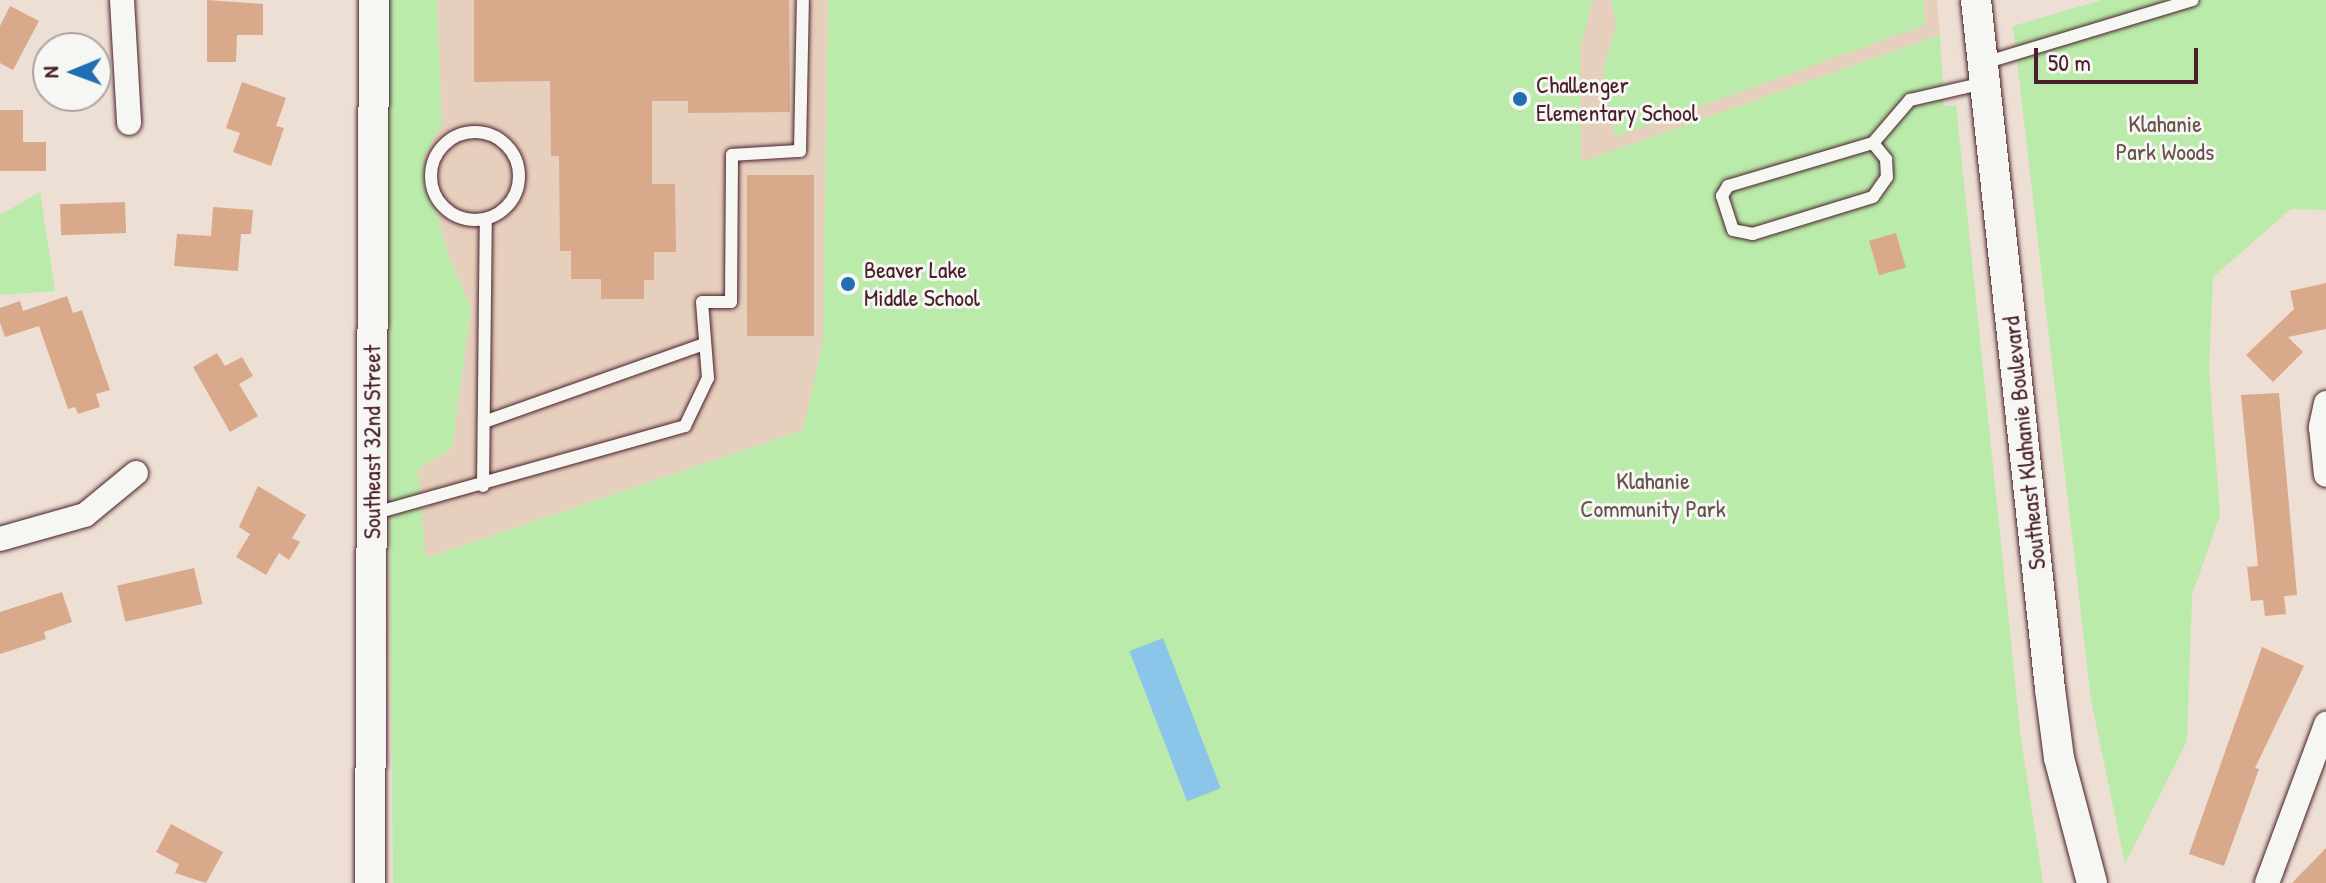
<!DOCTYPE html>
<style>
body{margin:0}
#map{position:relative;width:2326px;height:883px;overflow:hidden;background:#eddfd3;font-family:"Patrick Hand",sans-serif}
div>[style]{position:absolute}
.built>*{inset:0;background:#e7cfbd}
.green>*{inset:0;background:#baebaa}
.water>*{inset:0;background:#8bc5ea;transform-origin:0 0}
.building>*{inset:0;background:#d9a98b;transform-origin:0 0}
.roads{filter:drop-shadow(0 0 2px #4a1f2b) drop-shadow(0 0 2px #4a1f2b)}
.service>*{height:12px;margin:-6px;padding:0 6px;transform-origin:6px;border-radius:6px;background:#f6f6f2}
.service>.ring{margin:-6px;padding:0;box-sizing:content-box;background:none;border:12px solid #f6f6f2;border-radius:50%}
.minor>*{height:24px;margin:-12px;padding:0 12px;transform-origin:12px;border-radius:12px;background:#f6f6f2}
.tertiary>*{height:30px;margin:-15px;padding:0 15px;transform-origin:15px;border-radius:15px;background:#f6f6f2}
.dots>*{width:22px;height:22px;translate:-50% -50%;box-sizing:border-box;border:4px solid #f6f6f2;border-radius:50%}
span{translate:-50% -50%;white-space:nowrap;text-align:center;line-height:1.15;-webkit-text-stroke:6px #f6f6f2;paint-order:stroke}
.poi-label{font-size:24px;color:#4a1f2b}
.left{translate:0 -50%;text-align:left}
.park-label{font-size:24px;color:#66524b}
.street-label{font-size:24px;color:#4a1f2b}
.north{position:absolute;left:32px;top:32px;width:80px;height:80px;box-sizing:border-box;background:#f6f6f2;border:2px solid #b1a0a2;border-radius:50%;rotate:269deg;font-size:22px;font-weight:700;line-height:32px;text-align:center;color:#4a1f2b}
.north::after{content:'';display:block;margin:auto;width:28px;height:36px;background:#1f6fb2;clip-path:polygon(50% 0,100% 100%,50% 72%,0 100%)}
.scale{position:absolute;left:2034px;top:48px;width:164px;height:36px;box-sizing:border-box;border:4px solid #4a1f2b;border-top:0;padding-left:10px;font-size:24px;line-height:28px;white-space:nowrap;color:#4a1f2b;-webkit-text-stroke:6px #f6f6f2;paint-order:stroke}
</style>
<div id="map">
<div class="built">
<i style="clip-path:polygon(437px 0,1937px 0,1940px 35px,1297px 263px,425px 558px,418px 469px,452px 448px,471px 307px,449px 258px,423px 158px,442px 124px)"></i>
</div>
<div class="green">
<i style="clip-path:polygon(384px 0,437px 0,442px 125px,423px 158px,449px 258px,471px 307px,452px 448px,418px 469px,426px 558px,803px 430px,823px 339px,828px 0,1593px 0,1580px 48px,1581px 162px,1940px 35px,1944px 106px,1956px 105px,2021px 739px,2043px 883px,393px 883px)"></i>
<i style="clip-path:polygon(1611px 0,1923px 0,1925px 25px,1615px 137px,1603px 70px,1616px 26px)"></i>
<i style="clip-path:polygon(2102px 0,2326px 0,2326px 210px,2291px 209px,2213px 277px,2209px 369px,2220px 515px,2192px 595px,2187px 741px,2125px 864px,2091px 700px,2013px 26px)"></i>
<i style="clip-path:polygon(40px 192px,55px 291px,0 295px,0 215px)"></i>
</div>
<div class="water">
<i style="left:1163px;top:638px;width:161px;height:36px;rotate:69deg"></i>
</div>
<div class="building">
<i style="clip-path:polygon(207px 0,263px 4px,263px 35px,237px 35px,236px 62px,207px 62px)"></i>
<i style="clip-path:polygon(474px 0,789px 0,790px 112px,688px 113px,688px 101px,652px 101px,652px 184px,675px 184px,676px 252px,654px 252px,654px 280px,644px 280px,644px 299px,601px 299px,601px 279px,571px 279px,571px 251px,560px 251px,559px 156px,551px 156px,550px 81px,474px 82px)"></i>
<i style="clip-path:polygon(10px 6px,39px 21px,13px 70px,0 63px,0 26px)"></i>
<i style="clip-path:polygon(242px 82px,286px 98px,276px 126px,284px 128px,271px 166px,233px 152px,240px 133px,226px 128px)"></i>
<i style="clip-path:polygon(0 110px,23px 110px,23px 142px,46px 142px,46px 171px,0 171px)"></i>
<i style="left:747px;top:175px;width:67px;height:161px"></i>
<i style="left:125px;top:202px;width:31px;height:65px;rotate:88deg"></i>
<i style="clip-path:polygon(213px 207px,253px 210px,251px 234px,241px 234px,238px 271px,174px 266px,177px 234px,211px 236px)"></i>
<i style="left:1896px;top:233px;width:36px;height:28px;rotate:74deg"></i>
<i style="clip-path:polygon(2326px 283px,2326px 329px,2288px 337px,2303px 352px,2273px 382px,2246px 355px,2294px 309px,2290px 291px)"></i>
<i style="clip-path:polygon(67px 296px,73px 313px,82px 310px,110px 390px,96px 394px,100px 407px,78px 414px,75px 407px,68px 409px,39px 326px,5px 337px,0 323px,0 308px,20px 301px,23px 311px)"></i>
<i style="clip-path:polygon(217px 353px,225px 366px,242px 357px,253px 376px,239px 384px,258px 416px,230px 432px,193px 367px)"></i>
<i style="clip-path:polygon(2279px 393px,2297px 595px,2284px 596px,2286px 614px,2265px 616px,2263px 600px,2251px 601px,2247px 567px,2258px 566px,2241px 395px)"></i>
<i style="clip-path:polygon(258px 486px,306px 515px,292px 538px,300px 542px,289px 560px,279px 553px,266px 575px,236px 557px,250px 534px,239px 527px)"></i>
<i style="left:194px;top:568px;width:37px;height:79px;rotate:77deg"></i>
<i style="clip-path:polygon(62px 592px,72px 622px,44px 632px,46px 639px,0 654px,0 612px)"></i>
<i style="clip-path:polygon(2262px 647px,2304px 666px,2255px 768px,2259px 769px,2224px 866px,2189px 854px)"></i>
<i style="clip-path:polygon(171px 824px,223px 852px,206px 883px,175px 873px,179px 864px,156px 852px)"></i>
<i style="clip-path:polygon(2326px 848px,2326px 883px,2292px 883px)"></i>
</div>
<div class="roads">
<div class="service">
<i style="left:1984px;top:63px;width:218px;rotate:-16.8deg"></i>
<i class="ring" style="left:431px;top:132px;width:76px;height:76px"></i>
<i style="left:1873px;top:143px;width:21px;rotate:51deg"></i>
<i style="left:1886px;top:159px;width:18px;rotate:87deg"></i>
<i style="left:1887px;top:177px;width:24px;rotate:125deg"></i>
<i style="left:1873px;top:197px;width:126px;rotate:162.9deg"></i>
<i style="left:1753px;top:234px;width:20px;rotate:-169deg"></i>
<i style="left:1733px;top:230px;width:36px;rotate:-108deg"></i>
<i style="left:1722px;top:196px;width:12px;rotate:-59deg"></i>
<i style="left:1728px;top:186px;width:151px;rotate:-16.5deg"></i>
<i style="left:1873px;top:143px;width:57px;rotate:-49.3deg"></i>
<i style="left:1910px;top:100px;width:76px;rotate:-12.9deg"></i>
<i style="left:484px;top:422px;width:231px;rotate:-19.5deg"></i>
<i style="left:483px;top:486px;width:267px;rotate:-89.4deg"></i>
<i style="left:372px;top:514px;width:325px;rotate:-15.7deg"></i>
<i style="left:685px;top:426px;width:53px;rotate:-64.4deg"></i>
<i style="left:708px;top:378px;width:76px;rotate:-94.5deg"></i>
<i style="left:702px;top:302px;width:29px"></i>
<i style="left:731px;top:302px;width:147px;rotate:-89.6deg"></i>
<i style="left:732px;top:155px;width:68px;rotate:-3.4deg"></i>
<i style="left:800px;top:151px;width:151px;rotate:-88.9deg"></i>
</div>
<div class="minor">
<i style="left:122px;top:0;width:123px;rotate:86.7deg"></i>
<i style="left:2326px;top:403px;width:25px;rotate:102deg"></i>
<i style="left:2321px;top:427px;width:48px;rotate:84.1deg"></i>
<i style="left:0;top:539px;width:88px;rotate:-15.8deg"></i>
<i style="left:85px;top:515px;width:66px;rotate:-39.5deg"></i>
<i style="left:2267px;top:883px;width:170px;rotate:-69.6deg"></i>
</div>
<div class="tertiary">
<i style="left:1976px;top:0;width:693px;rotate:83.87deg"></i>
<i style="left:2050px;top:689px;width:70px;rotate:82.6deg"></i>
<i style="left:2059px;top:758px;width:129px;rotate:75.2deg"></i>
<i style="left:370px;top:883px;width:883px;rotate:-89.74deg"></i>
</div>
</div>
<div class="dots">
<i style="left:1520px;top:99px;background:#1f6fb2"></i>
<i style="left:848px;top:284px;background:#1f6fb2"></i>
</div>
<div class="poi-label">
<span class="left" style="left:1536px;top:99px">Challenger<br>Elementary School</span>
<span class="left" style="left:864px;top:284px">Beaver Lake<br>Middle School</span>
</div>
<div class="park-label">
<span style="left:2165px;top:138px">Klahanie<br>Park Woods</span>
<span style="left:1653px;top:495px">Klahanie<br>Community Park</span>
</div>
<div class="street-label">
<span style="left:372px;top:442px;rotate:-90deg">Southeast 32nd Street</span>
<span style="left:2024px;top:443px;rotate:-96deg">Southeast Klahanie Boulevard</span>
</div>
<div class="north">N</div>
<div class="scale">50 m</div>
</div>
